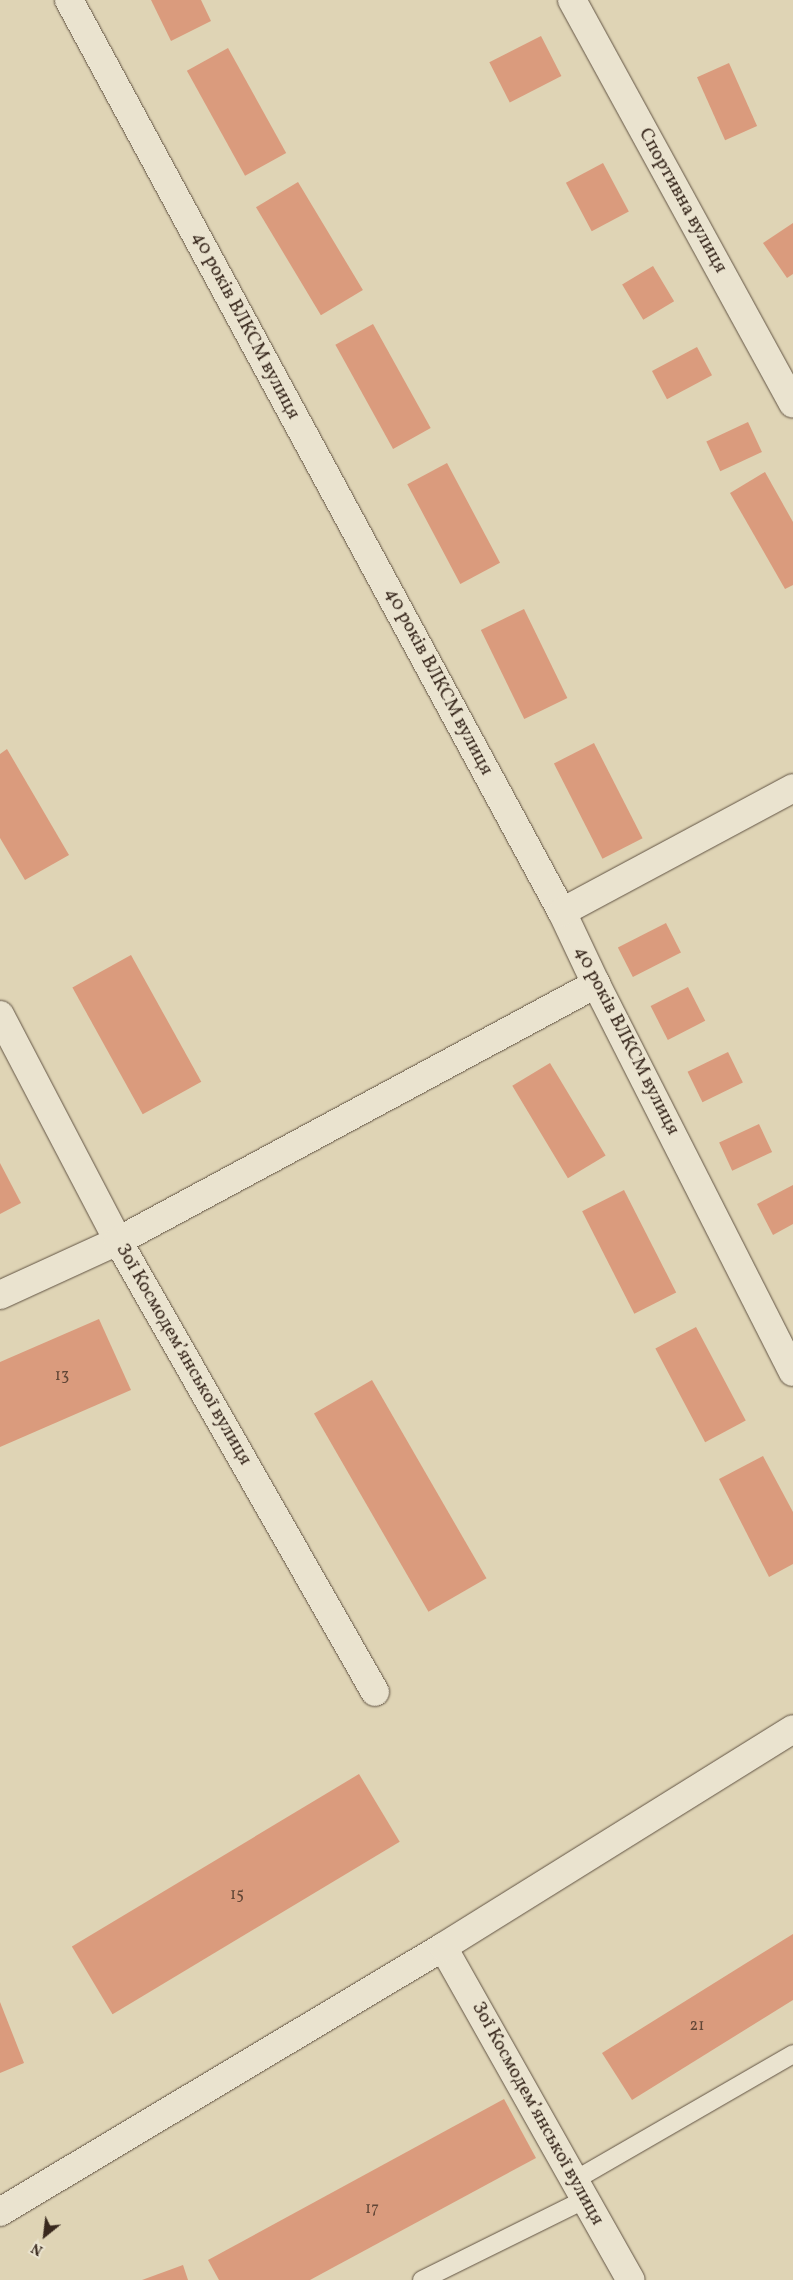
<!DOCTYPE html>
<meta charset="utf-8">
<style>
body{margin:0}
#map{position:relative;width:793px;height:2280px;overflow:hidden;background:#dfd4b5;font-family:Vollkorn,serif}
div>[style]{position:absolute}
.building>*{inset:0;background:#da9b7d;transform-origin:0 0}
.roads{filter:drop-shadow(0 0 1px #625444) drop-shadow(0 0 1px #625444)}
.lane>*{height:18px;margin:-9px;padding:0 9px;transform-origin:9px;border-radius:9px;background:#eae3cf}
.street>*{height:28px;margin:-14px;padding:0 14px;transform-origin:14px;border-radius:14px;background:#eae3cf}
.secondary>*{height:28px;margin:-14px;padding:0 14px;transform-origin:14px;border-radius:14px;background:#eae3cf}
span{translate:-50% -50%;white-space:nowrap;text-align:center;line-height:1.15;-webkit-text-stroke:4px #eae3cf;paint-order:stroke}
.number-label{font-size:16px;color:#614636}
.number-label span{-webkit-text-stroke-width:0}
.street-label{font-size:19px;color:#39291e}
.north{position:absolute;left:20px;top:2210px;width:50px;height:50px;-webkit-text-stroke:4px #eae3cf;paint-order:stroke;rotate:209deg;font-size:14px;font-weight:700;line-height:20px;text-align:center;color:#39291e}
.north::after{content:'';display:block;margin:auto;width:18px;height:22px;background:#39291e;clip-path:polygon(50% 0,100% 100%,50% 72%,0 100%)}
</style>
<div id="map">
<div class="building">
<i style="clip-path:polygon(151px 0,201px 0,211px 21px,171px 41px)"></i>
<i style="left:541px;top:36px;width:45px;height:58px;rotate:63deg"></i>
<i style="left:228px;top:48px;width:120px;height:47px;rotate:61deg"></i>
<i style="left:729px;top:63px;width:69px;height:35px;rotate:66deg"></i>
<i style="left:603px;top:163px;width:55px;height:42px;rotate:62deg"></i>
<i style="left:298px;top:182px;width:126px;height:49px;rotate:59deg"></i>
<i style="clip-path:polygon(793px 223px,793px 274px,787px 278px,763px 243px)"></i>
<i style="left:653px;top:266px;width:41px;height:36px;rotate:59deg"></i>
<i style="left:373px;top:324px;width:119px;height:43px;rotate:61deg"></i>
<i style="left:697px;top:347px;width:32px;height:51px;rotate:62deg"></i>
<i style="left:748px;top:422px;width:33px;height:46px;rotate:65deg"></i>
<i style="left:447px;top:463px;width:113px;height:45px;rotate:62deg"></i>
<i style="clip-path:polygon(765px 472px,793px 522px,793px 585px,785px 589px,730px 493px)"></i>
<i style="left:524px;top:609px;width:99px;height:48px;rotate:64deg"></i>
<i style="left:594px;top:743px;width:107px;height:45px;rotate:63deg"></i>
<i style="clip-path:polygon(7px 749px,69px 855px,25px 880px,0 838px,0 754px)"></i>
<i style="left:666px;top:923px;width:33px;height:54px;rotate:63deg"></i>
<i style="left:131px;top:955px;width:145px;height:67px;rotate:61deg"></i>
<i style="left:688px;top:987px;width:38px;height:42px;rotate:63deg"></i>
<i style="left:728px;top:1052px;width:34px;height:45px;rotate:64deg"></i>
<i style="left:550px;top:1063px;width:108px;height:44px;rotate:59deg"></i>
<i style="left:759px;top:1124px;width:31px;height:44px;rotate:65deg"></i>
<i style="clip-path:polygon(0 1163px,21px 1203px,0 1214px)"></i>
<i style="clip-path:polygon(793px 1185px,793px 1224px,773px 1235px,757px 1204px)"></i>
<i style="left:624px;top:1190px;width:115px;height:47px;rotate:63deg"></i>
<i style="clip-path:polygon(99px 1319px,131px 1390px,0 1447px,0 1362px)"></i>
<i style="left:696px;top:1327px;width:106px;height:46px;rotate:62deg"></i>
<i style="left:372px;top:1380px;width:229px;height:67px;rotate:60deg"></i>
<i style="clip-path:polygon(763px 1456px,793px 1512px,793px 1564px,769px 1577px,719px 1479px)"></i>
<i style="left:359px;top:1774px;width:79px;height:335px;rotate:59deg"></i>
<i style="clip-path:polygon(793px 1934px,793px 2000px,632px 2100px,602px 2053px)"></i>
<i style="clip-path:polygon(0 2002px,24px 2063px,0 2073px)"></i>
<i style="clip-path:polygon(504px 2099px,536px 2158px,310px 2280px,219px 2280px,208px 2260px)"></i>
<i style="clip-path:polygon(183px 2265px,188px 2280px,142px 2280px)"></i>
</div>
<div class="roads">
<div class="lane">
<i style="left:575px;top:2180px;width:252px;rotate:-30deg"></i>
<i style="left:422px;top:2280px;width:183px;rotate:-26.3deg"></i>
</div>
<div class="street">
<i style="left:69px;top:0;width:1037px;rotate:61.61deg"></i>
<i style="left:562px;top:912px;width:80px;rotate:64.7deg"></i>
<i style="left:596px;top:984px;width:435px;rotate:63.1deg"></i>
<i style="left:572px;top:0;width:460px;rotate:61.3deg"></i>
<i style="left:562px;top:912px;width:262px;rotate:-28.2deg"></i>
<i style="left:0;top:1015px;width:255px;rotate:62.4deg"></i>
<i style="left:118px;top:1241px;width:519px;rotate:60.32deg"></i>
<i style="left:0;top:1295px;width:130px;rotate:-24.6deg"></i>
<i style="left:118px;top:1241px;width:543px;rotate:-28.27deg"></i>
<i style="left:443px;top:1947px;width:382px;rotate:60.6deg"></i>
</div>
<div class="secondary">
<i style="left:0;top:2212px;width:516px;rotate:-30.89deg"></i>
<i style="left:443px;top:1947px;width:412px;rotate:-31.9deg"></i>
</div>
</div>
<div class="number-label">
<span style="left:62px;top:1376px">13</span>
<span style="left:237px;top:1895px">15</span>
<span style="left:697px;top:2026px">21</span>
<span style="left:372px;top:2209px">17</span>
</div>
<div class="street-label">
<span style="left:682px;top:201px;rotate:61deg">Спортивна вулиця</span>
<span style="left:245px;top:326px;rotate:62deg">40 років ВЛКСМ вулиця</span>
<span style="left:438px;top:682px;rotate:62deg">40 років ВЛКСМ вулиця</span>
<span style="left:626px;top:1041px;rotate:63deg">40 років ВЛКСМ вулиця</span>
<span style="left:183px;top:1355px;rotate:60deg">Зої Космодем’янської вулиця</span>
<span style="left:537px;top:2114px;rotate:61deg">Зої Космодем’янської вулиця</span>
</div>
<div class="north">N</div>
</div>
